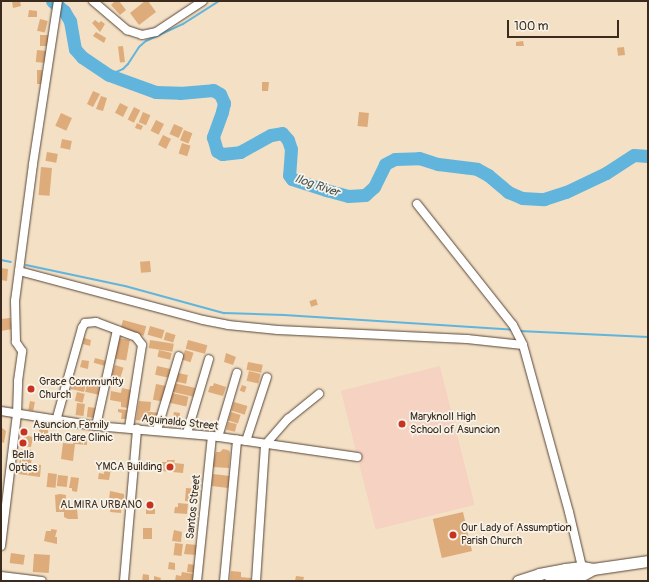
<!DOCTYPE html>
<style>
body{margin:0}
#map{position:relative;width:649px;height:582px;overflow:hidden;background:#f3e0c5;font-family:Pangolin,sans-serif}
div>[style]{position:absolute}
.built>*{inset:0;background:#f5d2c2;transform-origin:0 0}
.stream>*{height:2px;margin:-1px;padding:0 1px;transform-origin:1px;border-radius:1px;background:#61b5dd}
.river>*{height:13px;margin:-6.5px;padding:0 6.5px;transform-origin:6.5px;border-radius:6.5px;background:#61b5dd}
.building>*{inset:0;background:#deab7a;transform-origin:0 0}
.roads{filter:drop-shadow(0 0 1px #574537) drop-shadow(0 0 1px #574537)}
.minor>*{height:8px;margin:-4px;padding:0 4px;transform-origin:4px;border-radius:4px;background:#fff}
.highway>*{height:11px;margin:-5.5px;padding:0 5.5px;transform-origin:5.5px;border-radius:5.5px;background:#fff}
.dots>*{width:11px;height:11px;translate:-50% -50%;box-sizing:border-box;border:2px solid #f7f3e8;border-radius:50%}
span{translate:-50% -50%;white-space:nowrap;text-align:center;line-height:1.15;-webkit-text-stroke:3.5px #f7f3e8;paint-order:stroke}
.poi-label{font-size:11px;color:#3b2a1e}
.left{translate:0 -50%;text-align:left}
.right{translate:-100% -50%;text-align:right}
.street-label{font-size:11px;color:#3b2a1e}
.water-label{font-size:12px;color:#465457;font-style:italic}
.frame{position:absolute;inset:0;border:2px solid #3b2a1e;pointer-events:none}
.scale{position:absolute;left:507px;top:20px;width:112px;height:18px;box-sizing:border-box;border:2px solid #3b2a1e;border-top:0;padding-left:5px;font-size:12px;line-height:14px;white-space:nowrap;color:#3b2a1e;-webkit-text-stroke:3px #f7f3e8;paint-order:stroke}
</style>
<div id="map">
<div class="built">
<i style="left:440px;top:366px;width:143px;height:102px;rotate:76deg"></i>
</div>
<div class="stream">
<i style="left:109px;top:75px;width:15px;rotate:-23deg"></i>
<i style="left:123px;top:69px;width:7px;rotate:-45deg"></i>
<i style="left:128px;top:64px;width:20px;rotate:-57deg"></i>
<i style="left:139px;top:47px;width:9px;rotate:-41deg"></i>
<i style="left:146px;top:41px;width:41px;rotate:-24.7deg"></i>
<i style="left:183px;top:24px;width:43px;rotate:-32.6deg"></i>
<i style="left:1px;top:260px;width:10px;rotate:11deg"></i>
<i style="left:26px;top:265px;width:101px;rotate:12deg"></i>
<i style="left:125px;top:286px;width:103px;rotate:15.3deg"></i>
<i style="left:224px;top:313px;width:60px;rotate:1.9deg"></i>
<i style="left:284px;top:315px;width:229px;rotate:3.7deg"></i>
<i style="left:519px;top:331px;width:129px;rotate:2.7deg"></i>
</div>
<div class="river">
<i style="left:52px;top:1px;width:16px;rotate:40deg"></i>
<i style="left:64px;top:11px;width:12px;rotate:59deg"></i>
<i style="left:70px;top:21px;width:28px;rotate:80deg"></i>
<i style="left:75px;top:49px;width:11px;rotate:49deg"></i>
<i style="left:82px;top:57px;width:32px;rotate:34deg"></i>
<i style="left:109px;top:75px;width:50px;rotate:19.9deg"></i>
<i style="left:156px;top:92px;width:24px;rotate:2deg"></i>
<i style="left:180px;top:93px;width:33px;rotate:-5deg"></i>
<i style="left:213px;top:90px;width:8px;rotate:30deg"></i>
<i style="left:220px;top:94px;width:10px;rotate:66deg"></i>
<i style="left:224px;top:103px;width:9px;rotate:103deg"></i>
<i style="left:222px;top:112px;width:27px;rotate:110deg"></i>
<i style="left:213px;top:137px;width:15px;rotate:74deg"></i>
<i style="left:217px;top:151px;width:6px;rotate:31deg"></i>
<i style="left:222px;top:154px;width:18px;rotate:-6deg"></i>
<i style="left:240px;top:152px;width:35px;rotate:-29deg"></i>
<i style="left:271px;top:135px;width:11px;rotate:-10deg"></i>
<i style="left:282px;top:133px;width:9px;rotate:49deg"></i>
<i style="left:288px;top:140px;width:9px;rotate:72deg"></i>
<i style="left:291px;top:149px;width:26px;rotate:94deg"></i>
<i style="left:289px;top:175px;width:5px;rotate:53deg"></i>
<i style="left:292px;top:179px;width:36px;rotate:18deg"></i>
<i style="left:326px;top:190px;width:23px;rotate:15deg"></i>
<i style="left:348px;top:196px;width:17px;rotate:-3deg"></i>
<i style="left:365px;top:195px;width:12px;rotate:-42deg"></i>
<i style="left:374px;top:187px;width:25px;rotate:-64deg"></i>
<i style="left:385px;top:164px;width:11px;rotate:-27deg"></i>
<i style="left:395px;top:159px;width:24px;rotate:-2deg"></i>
<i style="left:419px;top:158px;width:20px;rotate:18deg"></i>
<i style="left:438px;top:164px;width:39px;rotate:7deg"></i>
<i style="left:477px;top:169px;width:13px;rotate:29deg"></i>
<i style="left:488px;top:175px;width:26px;rotate:40deg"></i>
<i style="left:508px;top:192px;width:15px;rotate:23deg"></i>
<i style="left:522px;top:198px;width:22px;rotate:3deg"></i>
<i style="left:544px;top:199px;width:23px;rotate:-18deg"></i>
<i style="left:566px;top:192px;width:44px;rotate:-25.4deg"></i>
<i style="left:606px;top:173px;width:33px;rotate:-33deg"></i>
<i style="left:634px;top:155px;width:14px;rotate:4deg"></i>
</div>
<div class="building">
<i style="clip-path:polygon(12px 1px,20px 1px,21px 6px,13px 8px)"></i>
<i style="clip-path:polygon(115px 1px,119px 1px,126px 10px,120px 15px,111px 5px)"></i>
<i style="clip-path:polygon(145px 1px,148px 1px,156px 12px,139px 25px,130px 13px)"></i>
<i style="clip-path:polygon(29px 10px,37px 11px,37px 17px,28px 17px)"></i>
<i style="left:40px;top:19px;width:8px;height:12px;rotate:14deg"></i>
<i style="clip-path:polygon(95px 20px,99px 23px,101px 21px,105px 24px,100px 32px,92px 23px)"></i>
<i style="clip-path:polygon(96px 32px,106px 38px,104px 43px,93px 36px)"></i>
<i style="left:40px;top:35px;width:8px;height:11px"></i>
<i style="clip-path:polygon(523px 41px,524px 46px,516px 46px,516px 42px)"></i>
<i style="left:123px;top:46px;width:16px;height:5px;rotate:83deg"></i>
<i style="left:624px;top:47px;width:8px;height:7px;rotate:83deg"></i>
<i style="left:37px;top:50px;width:10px;height:12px;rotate:6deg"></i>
<i style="left:37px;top:70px;width:5px;height:14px"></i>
<i style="clip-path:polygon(262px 82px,269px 82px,268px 91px,262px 91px)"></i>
<i style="clip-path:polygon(93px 91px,100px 94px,93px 107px,87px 104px)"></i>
<i style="clip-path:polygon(101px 96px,107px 98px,103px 111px,96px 109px)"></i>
<i style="left:120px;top:103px;width:9px;height:11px;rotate:27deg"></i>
<i style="left:134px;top:107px;width:7px;height:14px;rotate:27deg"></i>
<i style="left:143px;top:112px;width:8px;height:11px;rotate:23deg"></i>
<i style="left:359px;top:112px;width:10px;height:14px;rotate:6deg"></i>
<i style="left:61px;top:113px;width:12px;height:14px;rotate:24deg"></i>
<i style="left:156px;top:120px;width:9px;height:12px;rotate:27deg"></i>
<i style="clip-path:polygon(137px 123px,143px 126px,141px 130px,135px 128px)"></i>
<i style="left:174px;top:124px;width:10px;height:11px;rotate:24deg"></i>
<i style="left:184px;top:130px;width:9px;height:11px;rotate:21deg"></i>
<i style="left:163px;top:135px;width:9px;height:11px;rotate:27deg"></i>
<i style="left:62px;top:139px;width:10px;height:9px;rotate:11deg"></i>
<i style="left:182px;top:143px;width:9px;height:11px;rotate:18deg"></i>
<i style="left:47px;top:152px;width:11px;height:9px;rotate:10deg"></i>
<i style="left:41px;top:167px;width:11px;height:28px;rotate:5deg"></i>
<i style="left:150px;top:261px;width:11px;height:10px;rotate:85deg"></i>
<i style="clip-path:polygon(1px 268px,8px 269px,7px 281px,1px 280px)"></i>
<i style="left:316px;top:299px;width:6px;height:7px;rotate:72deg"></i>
<i style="clip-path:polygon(10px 318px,12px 329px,1px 331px,1px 319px)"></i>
<i style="left:123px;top:320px;width:24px;height:10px;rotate:15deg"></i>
<i style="left:150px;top:326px;width:15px;height:9px;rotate:16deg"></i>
<i style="left:166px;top:332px;width:10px;height:8px;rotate:17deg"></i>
<i style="clip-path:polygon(84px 338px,91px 340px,90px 346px,83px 344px)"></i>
<i style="left:119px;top:338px;width:11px;height:21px;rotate:10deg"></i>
<i style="left:150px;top:340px;width:24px;height:8px;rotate:9deg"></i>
<i style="left:188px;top:340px;width:20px;height:9px;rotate:15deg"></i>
<i style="left:159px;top:350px;width:13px;height:7px;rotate:13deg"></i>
<i style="left:185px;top:350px;width:9px;height:10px;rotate:18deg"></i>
<i style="clip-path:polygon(226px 353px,236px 357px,233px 365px,224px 362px)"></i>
<i style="left:95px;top:358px;width:11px;height:5px;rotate:15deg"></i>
<i style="clip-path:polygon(82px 360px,89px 361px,88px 369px,80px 367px)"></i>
<i style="left:248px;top:362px;width:15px;height:8px;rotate:11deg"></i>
<i style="left:115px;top:365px;width:9px;height:11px;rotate:18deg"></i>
<i style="left:157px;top:366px;width:14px;height:9px;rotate:12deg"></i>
<i style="left:249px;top:371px;width:12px;height:10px;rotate:14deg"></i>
<i style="left:178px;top:373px;width:10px;height:9px;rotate:11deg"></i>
<i style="clip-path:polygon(73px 382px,86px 384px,84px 392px,71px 389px)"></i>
<i style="left:87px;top:383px;width:14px;height:9px;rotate:12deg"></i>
<i style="left:174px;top:383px;width:22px;height:9px;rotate:13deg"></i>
<i style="clip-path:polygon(214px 383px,226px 387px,223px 396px,208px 392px,210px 386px,213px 386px)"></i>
<i style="left:156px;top:384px;width:10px;height:16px;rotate:11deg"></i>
<i style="left:242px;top:385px;width:5px;height:6px;rotate:22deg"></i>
<i style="clip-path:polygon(122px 388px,131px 390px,128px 408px,121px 407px,121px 402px,110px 400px,111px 391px,121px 393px)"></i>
<i style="left:77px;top:392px;width:8px;height:9px;rotate:14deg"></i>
<i style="left:172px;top:393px;width:17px;height:10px;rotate:13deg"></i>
<i style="left:30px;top:401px;width:5px;height:9px;rotate:11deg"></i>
<i style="clip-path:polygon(139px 401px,151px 402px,150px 411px,144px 411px,159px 413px,157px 423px,136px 420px)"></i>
<i style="left:234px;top:402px;width:14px;height:9px;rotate:17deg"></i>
<i style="left:77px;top:403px;width:8px;height:12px;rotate:7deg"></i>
<i style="left:88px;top:407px;width:8px;height:10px;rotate:7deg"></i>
<i style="clip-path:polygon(118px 409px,127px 410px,126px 419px,121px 419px,122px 413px,118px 412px)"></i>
<i style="clip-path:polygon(174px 412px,180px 413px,179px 424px,172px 423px)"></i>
<i style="left:231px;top:412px;width:10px;height:9px;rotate:17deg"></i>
<i style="left:228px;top:422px;width:9px;height:8px;rotate:13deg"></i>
<i style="clip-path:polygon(40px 426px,45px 426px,44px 429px,48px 430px,48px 437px,38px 435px)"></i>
<i style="clip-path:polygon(1px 427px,6px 431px,4px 443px,1px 442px)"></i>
<i style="clip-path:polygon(24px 435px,33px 437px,31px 447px,23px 446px)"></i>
<i style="clip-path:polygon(74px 435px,87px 437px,87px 445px,75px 444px,73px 461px,61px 459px,63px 443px,73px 444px)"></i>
<i style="clip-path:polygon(21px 449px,33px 450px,31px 464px,41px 465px,40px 477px,18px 474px)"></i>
<i style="clip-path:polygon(223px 449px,228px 450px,230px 452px,229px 468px,212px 467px,216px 452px,220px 452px)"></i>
<i style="clip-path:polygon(167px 460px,175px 460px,174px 463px,184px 464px,183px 473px,162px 471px,162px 462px,167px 462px)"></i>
<i style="clip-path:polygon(103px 468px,111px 469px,109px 480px,98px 479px,99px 473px,104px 474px)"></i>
<i style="left:48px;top:473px;width:9px;height:14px;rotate:6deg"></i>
<i style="left:213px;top:474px;width:17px;height:12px;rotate:7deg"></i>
<i style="left:58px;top:475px;width:10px;height:11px;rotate:6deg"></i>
<i style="clip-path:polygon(71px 477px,79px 478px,77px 492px,72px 491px,72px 488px,69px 488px)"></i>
<i style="clip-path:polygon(186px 488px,200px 489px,196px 502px,185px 501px)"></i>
<i style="clip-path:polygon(110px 491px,124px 494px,124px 500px,109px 499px)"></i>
<i style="clip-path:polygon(60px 494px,66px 495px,65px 510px,77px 509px,78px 519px,68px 519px,64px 517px,64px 512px,56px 512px,55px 495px)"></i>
<i style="clip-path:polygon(146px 501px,155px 502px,154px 508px,146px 508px)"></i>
<i style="left:111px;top:502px;width:11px;height:10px;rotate:5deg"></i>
<i style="clip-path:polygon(178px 503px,188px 504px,187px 514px,174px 513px,175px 507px,178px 507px)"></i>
<i style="left:146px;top:509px;width:9px;height:5px"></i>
<i style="left:463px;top:512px;width:40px;height:31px;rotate:77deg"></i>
<i style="left:143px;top:528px;width:9px;height:11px"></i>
<i style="clip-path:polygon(51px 529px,57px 530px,55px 537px,57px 537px,57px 544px,44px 541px,46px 531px,51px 531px)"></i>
<i style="clip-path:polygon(174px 530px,182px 532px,181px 542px,172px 541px)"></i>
<i style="left:175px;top:543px;width:8px;height:12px;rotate:7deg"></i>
<i style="clip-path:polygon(186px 544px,198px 545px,196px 555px,184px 554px)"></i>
<i style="left:11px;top:553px;width:14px;height:10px;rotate:8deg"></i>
<i style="left:34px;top:554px;width:16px;height:18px;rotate:4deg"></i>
<i style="clip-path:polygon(169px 562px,175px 563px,175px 570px,168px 569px)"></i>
<i style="left:188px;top:564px;width:8px;height:8px;rotate:7deg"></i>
<i style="clip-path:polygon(231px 571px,241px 572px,241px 577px,251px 578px,251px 581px,230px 581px)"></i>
<i style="clip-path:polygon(182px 572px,194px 574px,193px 581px,175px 581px,176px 575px,186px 577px,181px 576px)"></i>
<i style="clip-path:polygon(143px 574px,149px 575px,149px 581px,142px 581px)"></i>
<i style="clip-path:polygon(154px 576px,161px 578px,160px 581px,154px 581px)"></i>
<i style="clip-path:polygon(296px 576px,304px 577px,303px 581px,295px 581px)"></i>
</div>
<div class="roads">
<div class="minor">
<i style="left:93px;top:1px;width:45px;rotate:40.5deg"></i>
<i style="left:127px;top:30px;width:16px;rotate:18deg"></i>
<i style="left:142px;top:35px;width:14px;rotate:-12deg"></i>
<i style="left:156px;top:32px;width:56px;rotate:-33.4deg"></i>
<i style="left:417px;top:204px;width:154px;rotate:51.6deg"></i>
<i style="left:513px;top:325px;width:22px;rotate:63deg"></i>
<i style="left:523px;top:345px;width:173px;rotate:74.6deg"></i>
<i style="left:569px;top:512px;width:61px;rotate:76.7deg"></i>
<i style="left:19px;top:271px;width:190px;rotate:14.9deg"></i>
<i style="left:203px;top:320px;width:25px;rotate:11deg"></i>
<i style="left:228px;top:325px;width:50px;rotate:5.7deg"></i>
<i style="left:278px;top:330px;width:189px;rotate:2.7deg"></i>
<i style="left:467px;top:339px;width:56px;rotate:6.1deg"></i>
<i style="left:1px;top:411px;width:96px;rotate:9deg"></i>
<i style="left:96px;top:426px;width:116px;rotate:4.9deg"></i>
<i style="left:212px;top:436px;width:147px;rotate:8.2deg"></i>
<i style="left:56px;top:421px;width:97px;rotate:-74.4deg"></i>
<i style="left:82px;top:328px;width:6px;rotate:-59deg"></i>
<i style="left:85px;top:323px;width:11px;rotate:-5deg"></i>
<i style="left:96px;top:322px;width:43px;rotate:20.6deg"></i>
<i style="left:136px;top:337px;width:10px;rotate:53deg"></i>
<i style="left:142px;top:345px;width:84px;rotate:98.9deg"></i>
<i style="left:96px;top:426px;width:98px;rotate:-77.7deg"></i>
<i style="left:157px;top:430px;width:77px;rotate:-73.4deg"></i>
<i style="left:187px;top:433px;width:77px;rotate:-73.4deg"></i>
<i style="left:218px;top:437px;width:67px;rotate:-73.5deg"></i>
<i style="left:246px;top:441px;width:67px;rotate:-71.8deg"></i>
<i style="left:1px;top:546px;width:133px;rotate:-83.1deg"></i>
<i style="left:17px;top:414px;width:33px;rotate:-88deg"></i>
<i style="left:18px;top:381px;width:30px;rotate:-82deg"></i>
<i style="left:22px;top:351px;width:11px;rotate:-124deg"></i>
<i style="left:16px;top:342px;width:41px;rotate:-91.4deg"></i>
<i style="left:15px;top:301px;width:138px;rotate:-82.5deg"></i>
<i style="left:33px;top:164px;width:165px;rotate:-81.3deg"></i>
<i style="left:1px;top:576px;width:41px;rotate:7deg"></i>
<i style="left:124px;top:581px;width:153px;rotate:-85.1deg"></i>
<i style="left:197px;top:581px;width:146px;rotate:-84.1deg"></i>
<i style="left:224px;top:581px;width:142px;rotate:-84.7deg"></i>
<i style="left:256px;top:581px;width:136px;rotate:-86.2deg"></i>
<i style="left:265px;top:445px;width:35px;rotate:-49deg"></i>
<i style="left:288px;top:419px;width:40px;rotate:-39deg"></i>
</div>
<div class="highway">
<i style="left:518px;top:581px;width:22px;rotate:-18deg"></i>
<i style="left:539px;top:574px;width:26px;rotate:-11deg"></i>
<i style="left:565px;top:569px;width:17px;rotate:-7deg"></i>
<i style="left:582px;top:567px;width:11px;rotate:10deg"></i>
<i style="left:550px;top:581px;width:35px;rotate:-12deg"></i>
<i style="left:584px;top:574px;width:10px;rotate:-29deg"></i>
<i style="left:593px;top:569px;width:56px;rotate:-8.3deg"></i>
</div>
</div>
<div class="dots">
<i style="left:31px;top:389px;background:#c8321e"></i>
<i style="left:402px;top:424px;background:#c8321e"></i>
<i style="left:24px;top:432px;background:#c8321e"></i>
<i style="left:23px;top:443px;background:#c8321e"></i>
<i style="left:170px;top:467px;background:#c8321e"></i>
<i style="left:150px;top:505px;background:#c8321e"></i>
<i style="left:453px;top:535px;background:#c8321e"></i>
</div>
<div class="poi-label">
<span class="left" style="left:39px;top:389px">Grace Community<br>Church</span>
<span class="left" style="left:410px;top:424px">Maryknoll High<br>School of Asuncion</span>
<span class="left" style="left:33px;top:432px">Asuncion Family<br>Health Care Clinic</span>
<span style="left:23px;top:462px">Bella<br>Optics</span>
<span class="right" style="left:162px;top:467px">YMCA Building</span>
<span class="right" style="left:142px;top:505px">ALMIRA URBANO</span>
<span class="left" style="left:461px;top:535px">Our Lady of Assumption<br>Parish Church</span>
</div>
<div class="street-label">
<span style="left:180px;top:423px;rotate:6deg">Aguinaldo Street</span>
<span style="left:194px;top:507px;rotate:-84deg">Santos Street</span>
</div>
<div class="water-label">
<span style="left:317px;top:186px;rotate:19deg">Ilog River</span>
</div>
<div class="frame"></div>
<div class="scale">100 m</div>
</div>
